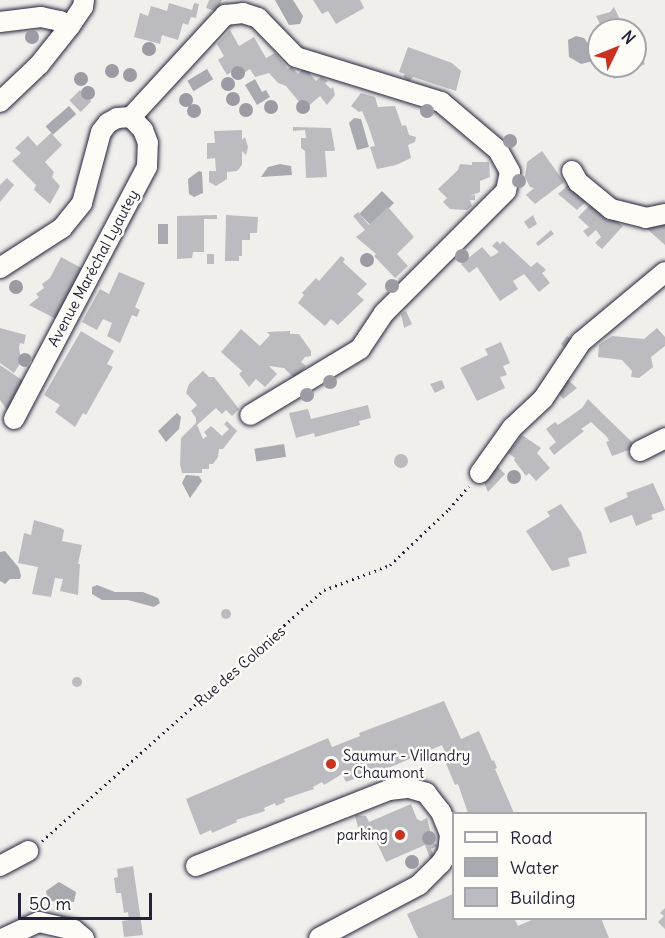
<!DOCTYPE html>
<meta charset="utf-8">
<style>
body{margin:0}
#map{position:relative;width:665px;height:938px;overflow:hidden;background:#f0efec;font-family:Delius,sans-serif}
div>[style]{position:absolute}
.water>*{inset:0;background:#a9a9b0;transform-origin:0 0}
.building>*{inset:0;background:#bcbcc0;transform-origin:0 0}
.round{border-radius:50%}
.path>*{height:3px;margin-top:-1.5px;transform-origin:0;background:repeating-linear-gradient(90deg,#22223b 0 1.5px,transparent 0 6px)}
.roads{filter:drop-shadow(0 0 2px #22223b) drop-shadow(0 0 2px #22223b)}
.street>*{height:20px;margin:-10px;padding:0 10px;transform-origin:10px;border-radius:10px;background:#fdfcf7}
.trees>*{width:14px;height:14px;margin:-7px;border-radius:50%;background:#9c9ba3}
.dots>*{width:16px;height:16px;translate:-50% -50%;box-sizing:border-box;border:3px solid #fdfcf7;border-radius:50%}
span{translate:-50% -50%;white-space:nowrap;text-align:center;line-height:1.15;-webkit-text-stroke:5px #fdfcf7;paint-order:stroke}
.street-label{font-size:15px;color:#22223b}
.poi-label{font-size:15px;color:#22223b}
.left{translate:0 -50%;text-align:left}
.right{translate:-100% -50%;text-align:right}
.legend{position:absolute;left:452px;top:812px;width:195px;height:108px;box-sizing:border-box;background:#fdfcf7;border:2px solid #a5a5ac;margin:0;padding:8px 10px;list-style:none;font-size:18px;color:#22223b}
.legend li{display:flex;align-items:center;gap:12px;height:30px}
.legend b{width:30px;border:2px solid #a5a5ac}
.north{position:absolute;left:587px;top:18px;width:60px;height:60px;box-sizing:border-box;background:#fdfcf7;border:2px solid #a5a5ac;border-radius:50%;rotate:47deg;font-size:16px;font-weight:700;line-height:24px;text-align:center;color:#22223b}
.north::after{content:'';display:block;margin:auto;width:21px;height:27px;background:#c8321e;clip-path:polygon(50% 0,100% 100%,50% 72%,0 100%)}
.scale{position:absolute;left:18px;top:893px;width:134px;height:27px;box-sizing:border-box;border:3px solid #22223b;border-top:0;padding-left:8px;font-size:18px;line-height:21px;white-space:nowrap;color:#22223b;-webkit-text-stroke:4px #fdfcf7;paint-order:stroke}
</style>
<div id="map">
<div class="water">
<i style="clip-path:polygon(275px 0,293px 0,303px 16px,300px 24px,289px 25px)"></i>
<i style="clip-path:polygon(576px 36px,584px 38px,589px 45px,593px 61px,581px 64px,569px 57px,568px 40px)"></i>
<i style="left:207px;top:69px;width:12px;height:23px;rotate:59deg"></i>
<i style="clip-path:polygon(255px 79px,262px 92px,266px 90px,270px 97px,257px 105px,245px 85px)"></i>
<i style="left:69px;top:106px;width:11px;height:31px;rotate:49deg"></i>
<i style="clip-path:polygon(354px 118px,361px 119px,369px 147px,357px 150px,349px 123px)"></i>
<i style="clip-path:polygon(280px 164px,291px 166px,292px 175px,261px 177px,268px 167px)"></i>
<i style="clip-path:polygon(199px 171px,202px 172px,203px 193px,194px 197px,189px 194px,188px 179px)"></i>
<i style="left:382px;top:191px;width:17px;height:32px;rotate:45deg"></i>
<i style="left:158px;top:224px;width:10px;height:20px"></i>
<i style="clip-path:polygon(177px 413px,181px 417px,179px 429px,166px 442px,158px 431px)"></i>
<i style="left:284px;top:444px;width:13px;height:30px;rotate:81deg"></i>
<i style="clip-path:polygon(186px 475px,199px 476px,202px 481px,190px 498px,182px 483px)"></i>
<i style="clip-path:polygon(5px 551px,19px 568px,21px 576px,20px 579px,10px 579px,5px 584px,0 581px,0 552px)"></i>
<i style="clip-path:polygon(97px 585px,115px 592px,143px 592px,158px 598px,160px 603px,154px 607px,128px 600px,102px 600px,92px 594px,92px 587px)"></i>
<i style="clip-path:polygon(59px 882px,76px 892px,74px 902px,48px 901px,46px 891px)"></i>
</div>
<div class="building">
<i style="clip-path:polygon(209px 0,222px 0,218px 12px,206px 8px)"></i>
<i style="clip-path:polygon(313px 0,360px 0,364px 8px,336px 24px,328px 11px,322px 14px)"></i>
<i style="clip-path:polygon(169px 3px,192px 10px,194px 3px,199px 4px,196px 18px,191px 17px,188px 25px,183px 23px,178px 40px,162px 35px,160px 44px,134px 37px,140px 13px,148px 16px,151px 6px,167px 11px)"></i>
<i style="clip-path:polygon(614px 7px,625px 30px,603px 30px,596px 16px,610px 12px)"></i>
<i style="clip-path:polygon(230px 30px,239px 46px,254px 37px,266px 58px,275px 53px,288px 69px,291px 66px,298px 74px,303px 69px,311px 72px,309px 73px,316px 81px,321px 77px,328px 81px,325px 83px,331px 89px,333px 87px,335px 95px,327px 105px,320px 96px,305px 109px,286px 86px,278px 83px,269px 73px,255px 77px,250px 69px,244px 73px,240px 66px,227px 75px,218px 60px,224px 56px,217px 44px)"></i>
<i style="clip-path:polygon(635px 46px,641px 46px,643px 51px,640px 53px,645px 64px,614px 79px,608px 66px,635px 66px)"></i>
<i style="clip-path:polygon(408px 47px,452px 63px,461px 71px,456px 91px,413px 77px,409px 82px,403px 76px,405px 74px,399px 72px)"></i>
<i style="left:80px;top:90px;width:16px;height:15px;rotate:45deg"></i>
<i style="clip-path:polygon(361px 93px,375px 97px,378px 107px,395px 106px,402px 126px,406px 125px,409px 135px,416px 137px,415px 142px,408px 145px,411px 158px,396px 165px,377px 169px,370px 147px,375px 146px,368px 125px,362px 111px,359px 112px,351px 106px)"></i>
<i style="clip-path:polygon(293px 127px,331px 128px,335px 151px,325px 151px,327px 177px,306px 178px,305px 151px,301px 148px,301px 138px,306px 138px,305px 130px,293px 131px)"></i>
<i style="clip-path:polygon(242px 130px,242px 140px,245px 137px,248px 147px,246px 155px,242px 151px,242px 165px,237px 171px,227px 172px,227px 179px,216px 186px,209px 182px,209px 171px,216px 171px,215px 158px,207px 159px,207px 143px,215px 143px,214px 131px)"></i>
<i style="clip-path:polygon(51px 133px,62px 145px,45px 162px,54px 172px,52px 177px,60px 186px,50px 204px,34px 190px,36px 185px,12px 161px,21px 153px,15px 148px,28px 136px,37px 146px)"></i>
<i style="clip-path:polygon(542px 151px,564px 182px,535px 204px,526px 195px,534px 188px,530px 187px,525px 177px,527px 162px)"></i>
<i style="clip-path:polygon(472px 162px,489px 162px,490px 177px,480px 181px,480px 192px,470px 196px,475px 195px,475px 200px,470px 200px,472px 206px,467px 210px,450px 209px,443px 202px,447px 198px,438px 189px,458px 170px,460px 164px,472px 165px)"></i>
<i style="clip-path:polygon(7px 178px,14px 185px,0 202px,0 185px)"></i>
<i style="clip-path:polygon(572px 182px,591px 197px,577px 210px,558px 194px)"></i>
<i style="clip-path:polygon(594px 201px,623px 217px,618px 223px,623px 226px,602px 249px,595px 243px,601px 237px,596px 230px,588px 237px,583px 231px,589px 227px,578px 217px)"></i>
<i style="clip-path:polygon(388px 207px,414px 237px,397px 254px,408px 266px,395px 278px,374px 256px,376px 254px,356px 237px,365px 230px,353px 216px,358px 212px,369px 225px)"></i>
<i style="clip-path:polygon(217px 215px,217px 219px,204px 219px,204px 252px,193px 252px,192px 258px,177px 259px,177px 216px)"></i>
<i style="clip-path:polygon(226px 215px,258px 217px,257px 233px,250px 233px,250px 240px,242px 240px,242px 256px,239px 256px,239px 261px,225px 261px)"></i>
<i style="clip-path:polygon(533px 215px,537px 224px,529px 229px,524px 222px)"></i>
<i style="clip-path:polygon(665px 218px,665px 245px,646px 228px,653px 222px,658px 226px)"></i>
<i style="clip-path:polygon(551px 230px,554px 234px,538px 246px,536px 243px)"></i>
<i style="clip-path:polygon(497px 241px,500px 244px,503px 241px,531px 267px,537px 262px,543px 267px,546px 270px,542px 273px,550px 283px,539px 292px,524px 274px,513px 281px,518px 289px,500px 301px,477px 267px,469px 273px,461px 264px,482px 247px,491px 257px,499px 252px,492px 246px)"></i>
<i style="left:207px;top:254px;width:7px;height:10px"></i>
<i style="clip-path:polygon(341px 256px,345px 259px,343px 262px,367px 284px,357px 294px,364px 300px,338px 325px,331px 319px,325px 326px,298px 303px,304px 295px,302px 293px,316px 278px,319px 281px)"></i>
<i style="clip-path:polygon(61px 257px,83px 269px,56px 319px,29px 305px,39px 297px,36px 294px,44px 288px,42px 284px,50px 278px)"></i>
<i style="clip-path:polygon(119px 272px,145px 283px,135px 307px,140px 310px,137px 317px,132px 315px,120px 343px,107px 336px,112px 323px,103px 319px,97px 330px,82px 322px,100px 289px,109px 294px)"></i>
<i style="clip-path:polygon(406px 311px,412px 324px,404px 328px,401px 314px)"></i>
<i style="clip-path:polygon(0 328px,26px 335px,24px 344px,20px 343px,19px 347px,21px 362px,14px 373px,0 363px)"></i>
<i style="clip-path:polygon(657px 328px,665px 337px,665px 346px,651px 357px,653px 367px,639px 378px,631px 377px,632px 371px,622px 360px,598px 357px,599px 345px,612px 336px,644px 339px)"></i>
<i style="clip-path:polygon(241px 329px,260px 346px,270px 335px,267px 332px,290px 331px,290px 334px,299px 334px,311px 351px,311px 356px,305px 357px,301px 362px,306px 366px,295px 379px,284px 368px,269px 366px,277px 374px,265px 387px,256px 379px,249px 387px,239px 374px,242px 371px,221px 352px)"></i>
<i style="clip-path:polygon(81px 331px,114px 351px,107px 364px,113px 367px,86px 415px,83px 413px,75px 427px,55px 412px,60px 405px,44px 395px)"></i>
<i style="clip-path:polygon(567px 336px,573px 340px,566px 349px,561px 344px)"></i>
<i style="clip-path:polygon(501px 342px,510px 363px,503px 366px,507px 375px,500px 377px,505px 388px,477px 401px,460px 368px,488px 355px,485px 349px)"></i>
<i style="clip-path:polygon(0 365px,25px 382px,7px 410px,0 400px)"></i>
<i style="clip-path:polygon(203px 371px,209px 377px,214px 377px,239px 409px,232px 416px,226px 410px,222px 414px,216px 408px,197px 425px,203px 439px,207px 436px,204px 432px,211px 426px,222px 436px,229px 429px,224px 424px,227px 421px,237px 431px,223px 449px,219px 449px,218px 457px,213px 464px,209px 464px,209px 469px,202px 469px,202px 473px,182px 473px,180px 464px,181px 438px,196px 423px,196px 418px,191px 411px,197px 405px,186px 393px,189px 384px)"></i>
<i style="clip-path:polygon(561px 374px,577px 388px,563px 399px,554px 386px)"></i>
<i style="clip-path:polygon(442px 380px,445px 388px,435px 393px,430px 384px)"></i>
<i style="clip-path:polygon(588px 399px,604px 415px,637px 447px,612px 456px,606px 442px,609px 441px,607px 437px,591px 422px,581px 429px,584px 431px,554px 455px,549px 448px,556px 442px,546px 429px,555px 422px,558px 425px,582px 408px)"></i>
<i style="clip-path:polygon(368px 405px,371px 418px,359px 421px,360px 425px,315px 437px,314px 433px,296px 438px,289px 413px,308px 409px,311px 419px)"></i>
<i style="clip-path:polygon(522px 435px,541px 448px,537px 453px,550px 468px,536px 481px,529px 473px,526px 476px,514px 460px,515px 458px,508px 453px)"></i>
<i class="round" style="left:394px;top:454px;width:14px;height:14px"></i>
<i style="clip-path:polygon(493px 462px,505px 474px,488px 492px,482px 478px)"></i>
<i style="clip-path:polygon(653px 483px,665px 510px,651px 515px,653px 519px,636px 526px,632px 515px,610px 523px,604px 508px,628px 497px,626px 493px)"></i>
<i style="clip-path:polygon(561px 504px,581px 532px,587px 553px,568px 558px,570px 566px,552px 571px,526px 531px,550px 516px,547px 512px)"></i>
<i style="clip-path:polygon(34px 520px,61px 528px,64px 530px,62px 541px,82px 545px,78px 564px,80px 564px,78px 595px,60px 591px,63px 579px,55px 578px,51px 597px,32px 594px,38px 567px,18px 563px,24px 533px,31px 535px)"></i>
<i class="round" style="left:221px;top:609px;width:10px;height:10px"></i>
<i class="round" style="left:72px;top:677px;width:10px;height:10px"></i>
<i style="clip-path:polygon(444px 701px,461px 739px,479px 731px,492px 761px,494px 760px,497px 768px,495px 769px,514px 813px,468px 813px,458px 784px,455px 785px,445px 761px,448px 759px,442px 745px,358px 781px,357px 778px,346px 782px,342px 774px,324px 785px,322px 782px,313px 787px,314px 789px,284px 799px,285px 802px,276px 806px,275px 803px,264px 808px,265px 811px,236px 820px,237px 822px,212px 833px,211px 830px,200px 835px,186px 799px,328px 738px,332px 747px,360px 736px,359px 733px)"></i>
<i style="clip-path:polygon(411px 804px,417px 819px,421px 821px,427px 818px,433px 842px,438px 846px,431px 849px,434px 856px,430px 858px,425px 845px,386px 862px,375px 839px,371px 841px,366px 830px,362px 826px,358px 828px,355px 815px,366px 816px,369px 822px)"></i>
<i style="clip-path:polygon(133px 866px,143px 935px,124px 937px,122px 921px,129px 920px,128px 912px,124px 913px,121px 893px,116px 893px,114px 878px,118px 877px,117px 869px)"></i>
<i style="clip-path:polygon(453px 894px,454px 918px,514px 918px,518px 926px,536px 918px,601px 918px,609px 938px,418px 938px,407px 914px)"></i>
<i style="clip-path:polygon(665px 908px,665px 929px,658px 922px,664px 916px,660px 913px)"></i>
</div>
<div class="path">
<i style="left:42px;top:841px;width:378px;rotate:-41.7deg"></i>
<i style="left:324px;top:590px;width:71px;rotate:-20.7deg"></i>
<i style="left:390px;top:565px;width:81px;rotate:-43.5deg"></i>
<i style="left:449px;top:509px;width:30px;rotate:-49deg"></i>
</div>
<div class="roads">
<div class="street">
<i style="left:0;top:22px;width:41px;rotate:-7deg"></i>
<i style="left:41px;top:17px;width:19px;rotate:12deg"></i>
<i style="left:60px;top:21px;width:11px;rotate:27deg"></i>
<i style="left:0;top:102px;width:54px;rotate:-43.5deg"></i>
<i style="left:39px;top:65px;width:50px;rotate:-51.5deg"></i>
<i style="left:70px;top:26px;width:23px;rotate:-56deg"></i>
<i style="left:83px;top:7px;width:7px;rotate:-82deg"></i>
<i style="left:572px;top:171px;width:13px;rotate:61deg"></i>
<i style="left:578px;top:182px;width:43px;rotate:39.3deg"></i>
<i style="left:611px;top:209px;width:36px;rotate:14deg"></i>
<i style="left:646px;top:218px;width:19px;rotate:-12deg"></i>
<i style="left:0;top:268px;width:74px;rotate:-32.8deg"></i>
<i style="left:62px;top:228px;width:32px;rotate:-51deg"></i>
<i style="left:82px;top:203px;width:73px;rotate:-75deg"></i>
<i style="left:101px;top:132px;width:11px;rotate:-52deg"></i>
<i style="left:108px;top:123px;width:10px;rotate:-29deg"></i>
<i style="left:117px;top:118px;width:14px;rotate:-4deg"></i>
<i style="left:131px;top:117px;width:139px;rotate:-47.3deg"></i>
<i style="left:225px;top:15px;width:18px;rotate:-6deg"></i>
<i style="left:243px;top:13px;width:16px;rotate:18deg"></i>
<i style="left:258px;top:18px;width:54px;rotate:45.7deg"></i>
<i style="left:296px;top:57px;width:152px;rotate:17.2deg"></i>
<i style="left:441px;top:102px;width:75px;rotate:40.1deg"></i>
<i style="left:498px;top:150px;width:25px;rotate:61deg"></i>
<i style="left:510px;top:172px;width:19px;rotate:102deg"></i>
<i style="left:506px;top:191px;width:173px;rotate:135deg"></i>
<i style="left:384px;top:313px;width:43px;rotate:123.7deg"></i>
<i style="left:360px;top:349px;width:128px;rotate:149deg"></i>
<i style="left:14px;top:419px;width:285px;rotate:-62.2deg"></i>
<i style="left:147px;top:167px;width:24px;rotate:-88deg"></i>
<i style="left:148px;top:143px;width:14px;rotate:-111deg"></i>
<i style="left:143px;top:130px;width:18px;rotate:-133deg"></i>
<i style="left:640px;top:451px;width:28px;rotate:-27deg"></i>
<i style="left:480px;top:473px;width:55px;rotate:-54.6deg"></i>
<i style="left:512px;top:428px;width:42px;rotate:-43.1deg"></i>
<i style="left:543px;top:399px;width:69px;rotate:-56.3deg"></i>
<i style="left:581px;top:342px;width:109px;rotate:-39.8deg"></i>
<i style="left:0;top:866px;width:32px;rotate:-28deg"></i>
<i style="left:196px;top:866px;width:207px;rotate:-21.5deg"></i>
<i style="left:389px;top:790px;width:20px;rotate:-6deg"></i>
<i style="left:409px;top:788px;width:18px;rotate:16deg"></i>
<i style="left:426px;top:793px;width:24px;rotate:52deg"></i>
<i style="left:441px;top:812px;width:24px;rotate:68deg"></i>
<i style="left:450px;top:834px;width:18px;rotate:96deg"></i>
<i style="left:448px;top:852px;width:13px;rotate:122deg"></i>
<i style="left:441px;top:863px;width:31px;rotate:135deg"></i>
<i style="left:419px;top:885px;width:113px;rotate:152.1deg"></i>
<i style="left:4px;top:938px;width:38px;rotate:-25deg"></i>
<i style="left:39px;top:922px;width:36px;rotate:13deg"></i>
<i style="left:74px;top:930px;width:13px;rotate:39deg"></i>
</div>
</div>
<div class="trees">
<i style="left:32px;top:37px"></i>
<i style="left:149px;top:49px"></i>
<i style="left:112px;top:71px"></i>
<i style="left:238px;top:73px"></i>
<i style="left:130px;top:75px"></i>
<i style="left:81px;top:79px"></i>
<i style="left:228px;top:84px"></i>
<i style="left:88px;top:93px"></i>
<i style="left:233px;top:99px"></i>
<i style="left:186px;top:100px"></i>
<i style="left:271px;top:107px"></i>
<i style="left:303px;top:107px"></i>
<i style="left:246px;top:110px"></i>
<i style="left:194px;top:111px"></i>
<i style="left:427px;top:111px"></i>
<i style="left:510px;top:141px"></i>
<i style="left:519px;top:181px"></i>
<i style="left:462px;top:256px"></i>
<i style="left:367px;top:260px"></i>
<i style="left:392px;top:286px"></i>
<i style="left:16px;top:287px"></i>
<i style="left:25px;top:360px"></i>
<i style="left:330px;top:382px"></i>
<i style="left:307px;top:395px"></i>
<i style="left:514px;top:477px"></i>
<i style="left:429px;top:838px"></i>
<i style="left:412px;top:862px"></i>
</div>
<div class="dots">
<i style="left:331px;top:764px;background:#c8321e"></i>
<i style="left:400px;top:835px;background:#c8321e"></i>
</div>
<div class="street-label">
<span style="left:93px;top:268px;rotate:-62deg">Avenue Maréchal Lyautey</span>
<span style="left:240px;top:666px;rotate:-41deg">Rue des Colonies</span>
</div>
<div class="poi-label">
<span class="left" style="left:343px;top:764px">Saumur - Villandry<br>- Chaumont</span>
<span class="right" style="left:388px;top:835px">parking</span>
</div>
<ul class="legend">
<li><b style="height:8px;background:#fdfcf7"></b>Road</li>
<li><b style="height:16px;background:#a9a9b0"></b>Water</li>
<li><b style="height:16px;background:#bcbcc0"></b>Building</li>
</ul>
<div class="north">N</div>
<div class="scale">50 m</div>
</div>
